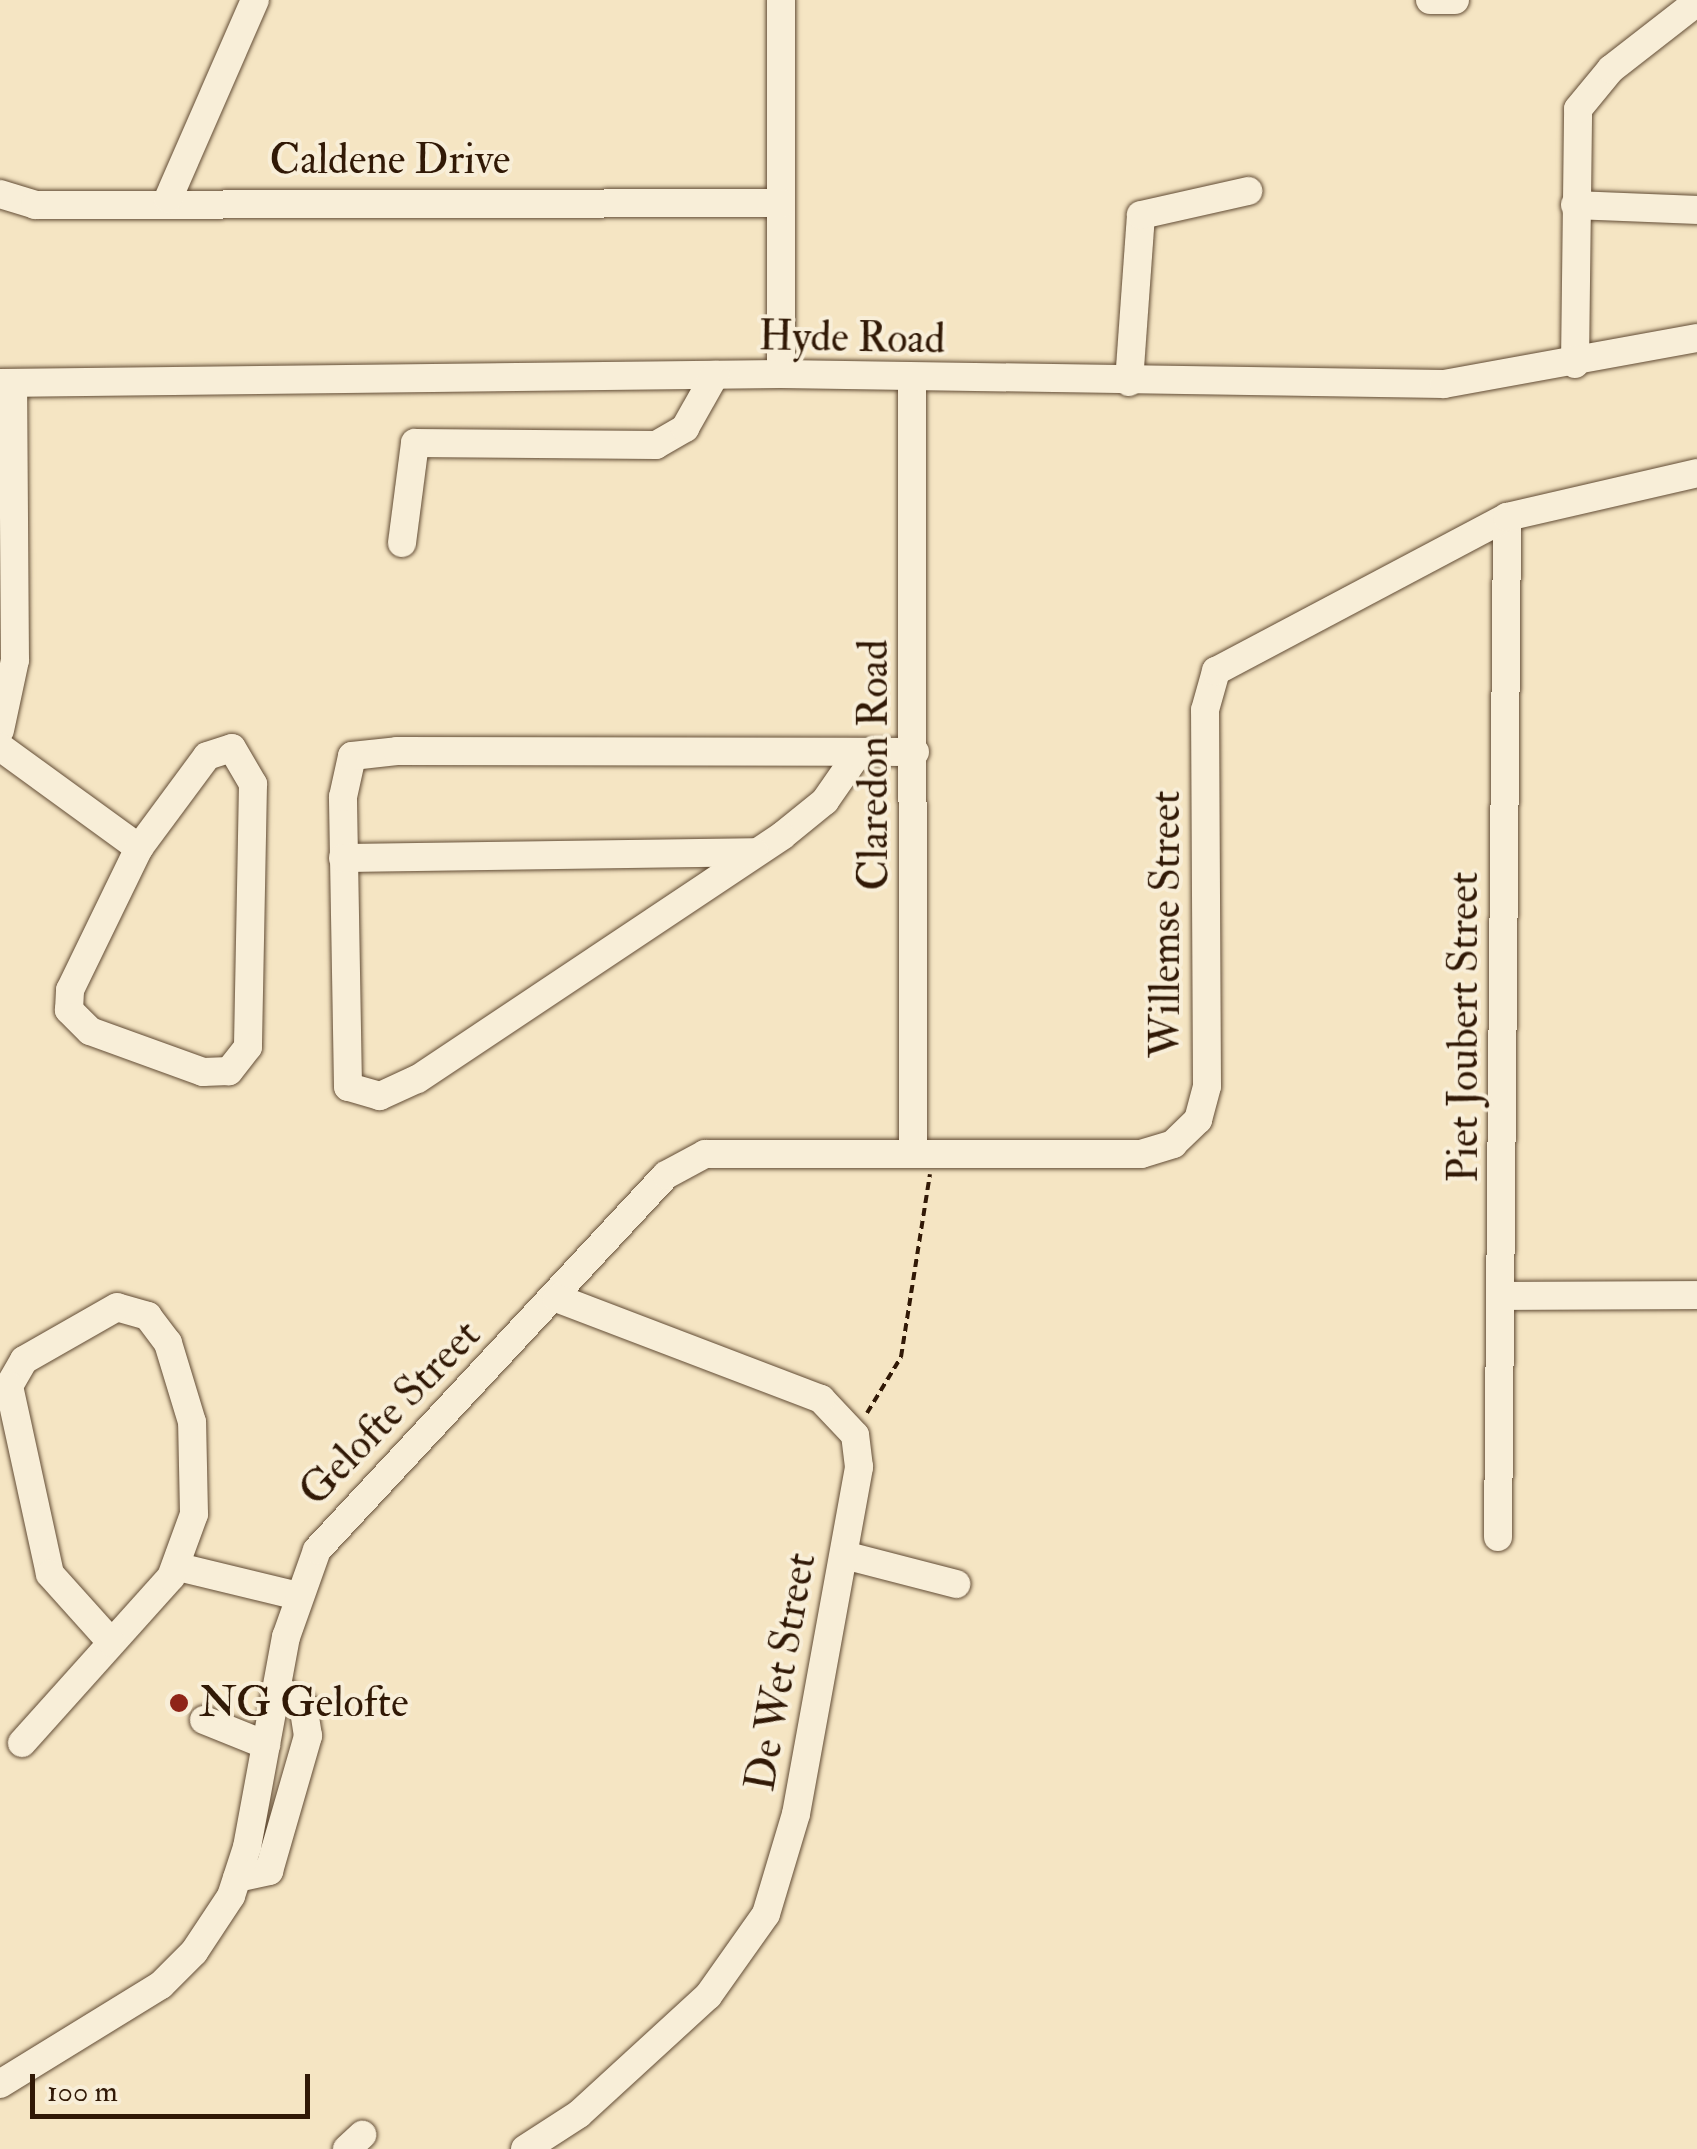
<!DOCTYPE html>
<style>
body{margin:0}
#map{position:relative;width:1697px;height:2149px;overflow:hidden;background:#f5e5c3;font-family:"IM FELL Double Pica",serif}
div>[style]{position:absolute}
.path>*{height:4px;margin-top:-2px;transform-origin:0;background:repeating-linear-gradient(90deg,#311906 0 8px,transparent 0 13px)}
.roads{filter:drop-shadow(0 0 2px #624c35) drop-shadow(0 0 2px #624c35)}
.minor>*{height:28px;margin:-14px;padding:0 14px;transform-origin:14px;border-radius:14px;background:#f8eed8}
.dots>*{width:28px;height:28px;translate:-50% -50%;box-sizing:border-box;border:5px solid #f8eed8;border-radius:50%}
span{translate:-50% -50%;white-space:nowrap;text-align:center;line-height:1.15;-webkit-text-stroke:8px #f8eed8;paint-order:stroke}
.street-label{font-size:42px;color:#311906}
.poi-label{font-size:42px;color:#311906}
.left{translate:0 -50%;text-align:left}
.scale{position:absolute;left:30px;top:2074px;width:280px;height:45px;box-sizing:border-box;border:5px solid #311906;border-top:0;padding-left:12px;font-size:30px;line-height:35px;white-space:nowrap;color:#311906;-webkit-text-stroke:8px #f8eed8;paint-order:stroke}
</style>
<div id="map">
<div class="path">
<i style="left:867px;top:1413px;width:66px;rotate:-58.7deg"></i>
<i style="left:901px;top:1357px;width:185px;rotate:-81deg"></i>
</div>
<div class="roads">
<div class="minor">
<i style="left:781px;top:0;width:374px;rotate:90deg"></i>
<i style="left:1430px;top:0;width:25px"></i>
<i style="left:0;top:194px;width:37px;rotate:17deg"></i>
<i style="left:35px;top:205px;width:746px;rotate:-0.15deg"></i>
<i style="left:168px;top:199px;width:217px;rotate:-66.4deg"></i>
<i style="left:1575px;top:205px;width:122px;rotate:2.3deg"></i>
<i style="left:1575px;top:364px;width:255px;rotate:-89.3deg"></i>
<i style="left:1578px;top:109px;width:52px;rotate:-50.5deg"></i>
<i style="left:1611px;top:69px;width:109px;rotate:-37.9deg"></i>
<i style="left:912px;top:380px;width:771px;rotate:89.93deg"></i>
<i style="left:1129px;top:382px;width:167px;rotate:-85.9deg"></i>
<i style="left:1141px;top:215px;width:110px;rotate:-12.6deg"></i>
<i style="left:0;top:383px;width:781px;rotate:-0.66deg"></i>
<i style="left:781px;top:374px;width:663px;rotate:0.86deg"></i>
<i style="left:1444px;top:384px;width:257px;rotate:-10.3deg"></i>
<i style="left:402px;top:543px;width:101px;rotate:-82.6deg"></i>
<i style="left:415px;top:443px;width:241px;rotate:0.5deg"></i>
<i style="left:656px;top:445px;width:34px;rotate:-30deg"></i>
<i style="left:685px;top:428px;width:61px;rotate:-60.5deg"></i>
<i style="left:0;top:730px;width:72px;rotate:-77.9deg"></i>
<i style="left:15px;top:660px;width:277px;rotate:-90.4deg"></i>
<i style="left:0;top:747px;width:172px;rotate:36deg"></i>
<i style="left:232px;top:748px;width:42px;rotate:59.7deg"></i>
<i style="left:253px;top:784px;width:263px;rotate:91.1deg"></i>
<i style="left:248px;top:1047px;width:31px;rotate:128deg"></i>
<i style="left:229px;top:1071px;width:26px;rotate:178deg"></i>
<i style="left:203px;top:1072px;width:120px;rotate:-160.1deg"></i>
<i style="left:90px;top:1031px;width:30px;rotate:-135deg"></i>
<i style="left:69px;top:1010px;width:20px;rotate:-87deg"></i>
<i style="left:70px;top:990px;width:158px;rotate:-64.1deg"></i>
<i style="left:139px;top:848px;width:114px;rotate:-53.5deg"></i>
<i style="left:207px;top:756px;width:26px;rotate:-18deg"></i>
<i style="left:859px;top:752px;width:60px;rotate:124.8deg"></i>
<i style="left:825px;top:801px;width:55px;rotate:140.9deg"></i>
<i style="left:782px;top:836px;width:438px;rotate:146.3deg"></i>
<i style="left:417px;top:1079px;width:41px;rotate:155.3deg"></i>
<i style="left:380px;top:1096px;width:33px;rotate:-164deg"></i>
<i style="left:348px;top:1087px;width:290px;rotate:-91deg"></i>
<i style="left:343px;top:797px;width:42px;rotate:-77.6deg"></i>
<i style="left:352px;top:756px;width:45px;rotate:-6.3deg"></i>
<i style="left:397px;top:751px;width:518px;rotate:0.11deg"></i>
<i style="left:343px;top:858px;width:412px;rotate:-0.8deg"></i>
<i style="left:1503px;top:1296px;width:194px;rotate:-0.3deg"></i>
<i style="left:1498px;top:1537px;width:1020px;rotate:-89.49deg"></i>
<i style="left:844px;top:1555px;width:116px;rotate:14.5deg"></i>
<i style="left:178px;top:1567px;width:123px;rotate:13.6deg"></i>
<i style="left:204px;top:1720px;width:67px;rotate:22deg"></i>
<i style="left:22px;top:1743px;width:223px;rotate:-48.1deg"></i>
<i style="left:171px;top:1577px;width:67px;rotate:-69.9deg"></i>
<i style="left:194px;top:1514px;width:92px;rotate:-91.2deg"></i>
<i style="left:192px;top:1422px;width:83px;rotate:-106.9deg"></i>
<i style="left:168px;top:1343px;width:34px;rotate:-127deg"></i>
<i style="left:148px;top:1316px;width:32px;rotate:-164deg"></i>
<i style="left:117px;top:1307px;width:107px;rotate:150.3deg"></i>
<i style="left:24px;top:1360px;width:30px;rotate:120deg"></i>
<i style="left:9px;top:1386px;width:192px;rotate:77.7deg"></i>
<i style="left:50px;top:1574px;width:91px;rotate:48.1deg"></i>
<i style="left:237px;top:1878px;width:33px;rotate:-12deg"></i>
<i style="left:269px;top:1871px;width:141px;rotate:-73.9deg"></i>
<i style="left:308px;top:1736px;width:32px;rotate:-99deg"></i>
<i style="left:303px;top:1704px;width:31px;rotate:-149deg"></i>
<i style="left:0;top:2084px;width:189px;rotate:-31.6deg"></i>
<i style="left:161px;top:1985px;width:47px;rotate:-45deg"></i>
<i style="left:194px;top:1952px;width:67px;rotate:-56.5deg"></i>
<i style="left:231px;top:1896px;width:52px;rotate:-71.9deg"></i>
<i style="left:247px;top:1847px;width:214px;rotate:-79.5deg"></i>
<i style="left:286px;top:1637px;width:92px;rotate:-70.4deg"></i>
<i style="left:317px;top:1550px;width:512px;rotate:-47.06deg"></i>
<i style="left:666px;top:1175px;width:44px;rotate:-28.3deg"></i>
<i style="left:705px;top:1154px;width:436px"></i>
<i style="left:1141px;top:1154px;width:34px;rotate:-17deg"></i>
<i style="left:1173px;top:1144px;width:35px;rotate:-44deg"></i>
<i style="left:1198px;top:1120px;width:35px;rotate:-75deg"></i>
<i style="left:1207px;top:1086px;width:376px;rotate:-90.3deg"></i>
<i style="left:1205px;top:710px;width:41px;rotate:-74.2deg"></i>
<i style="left:1216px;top:671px;width:329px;rotate:-27.9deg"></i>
<i style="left:1507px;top:517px;width:195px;rotate:-13deg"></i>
<i style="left:347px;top:2149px;width:21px;rotate:-43deg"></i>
<i style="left:525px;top:2149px;width:64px;rotate:-32.9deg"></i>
<i style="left:579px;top:2114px;width:175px;rotate:-42.5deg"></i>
<i style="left:708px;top:1996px;width:100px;rotate:-54.7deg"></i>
<i style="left:766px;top:1914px;width:104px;rotate:-73.3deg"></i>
<i style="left:796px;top:1814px;width:353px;rotate:-79.7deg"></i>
<i style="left:859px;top:1467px;width:32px;rotate:-97deg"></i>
<i style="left:855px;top:1435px;width:50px;rotate:-133.4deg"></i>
<i style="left:821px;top:1399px;width:283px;rotate:-159.1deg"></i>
</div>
</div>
<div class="dots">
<i style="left:179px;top:1703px;background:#8f2418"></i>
</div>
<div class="street-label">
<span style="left:390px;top:160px">Caldene Drive</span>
<span style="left:852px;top:338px;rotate:1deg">Hyde Road</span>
<span style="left:874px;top:765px;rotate:-90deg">Claredon Road</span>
<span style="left:1166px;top:924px;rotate:-90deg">Willemse Street</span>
<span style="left:1464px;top:1027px;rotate:-90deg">Piet Joubert Street</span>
<span style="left:390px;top:1413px;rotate:-46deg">Gelofte Street</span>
<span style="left:781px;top:1672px;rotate:-80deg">De Wet Street</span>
</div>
<div class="poi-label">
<span class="left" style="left:199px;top:1703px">NG Gelofte</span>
</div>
<div class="scale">100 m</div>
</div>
